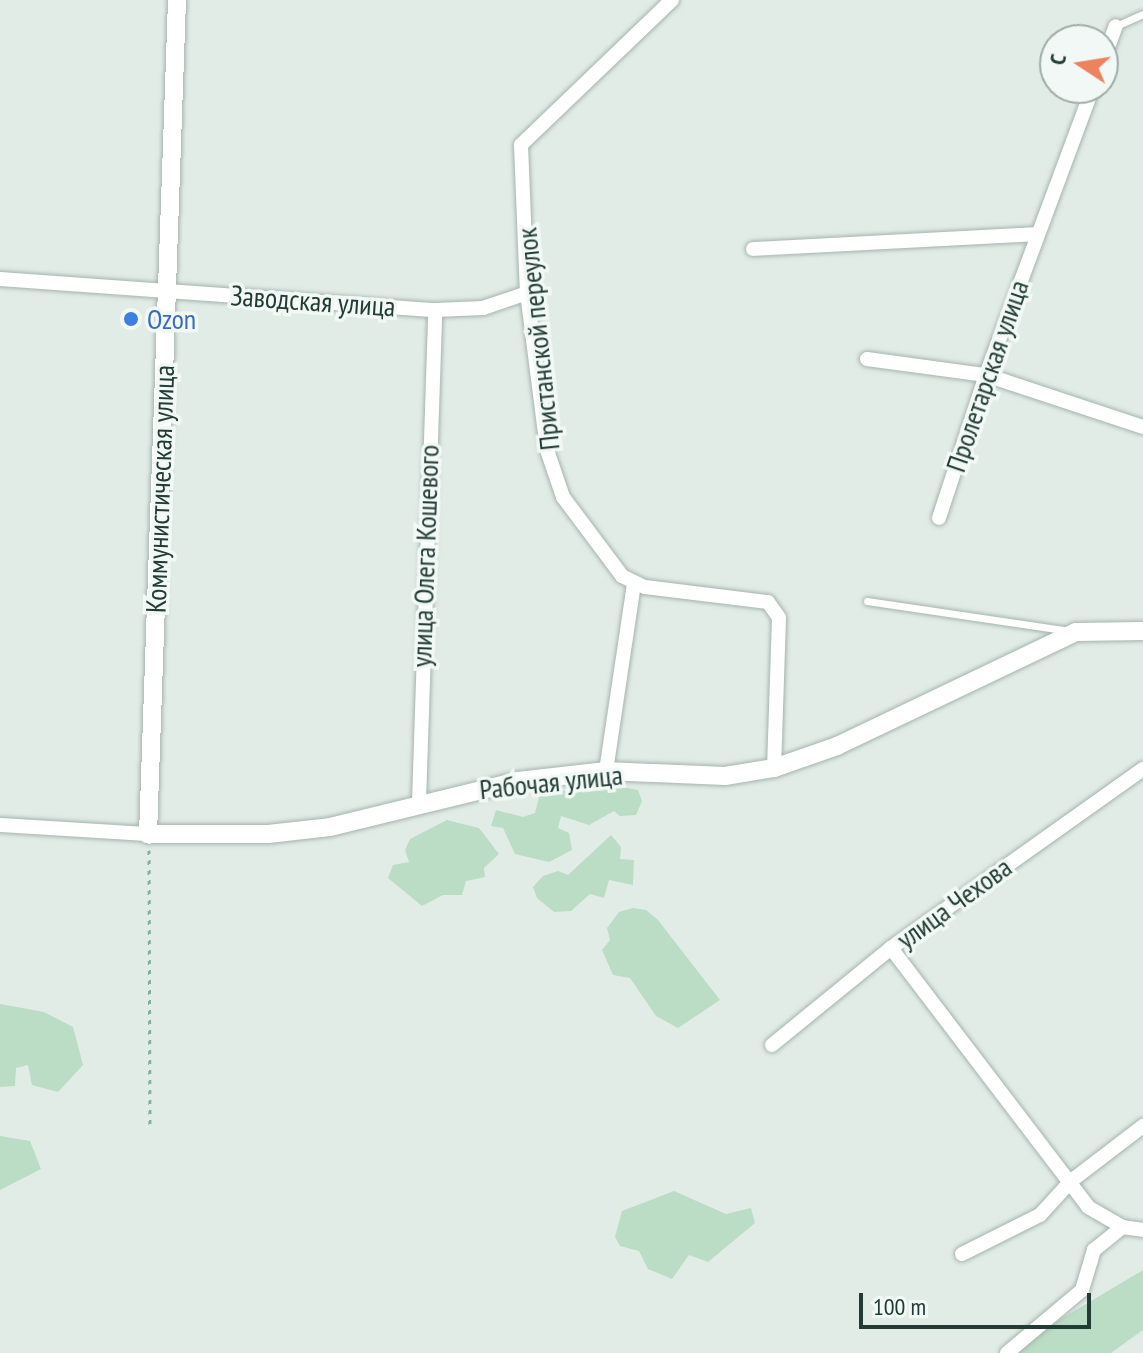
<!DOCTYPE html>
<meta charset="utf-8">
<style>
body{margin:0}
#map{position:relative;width:1143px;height:1353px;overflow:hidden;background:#e2ece7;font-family:"PT Sans Narrow",sans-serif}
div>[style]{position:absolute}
.green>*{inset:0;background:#bbdcc5}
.path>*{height:3px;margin-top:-1.5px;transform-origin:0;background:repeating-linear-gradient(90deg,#83aea1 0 4px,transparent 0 10px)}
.roads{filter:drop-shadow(0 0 2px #a5b4ae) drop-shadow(0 0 2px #a5b4ae)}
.service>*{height:7px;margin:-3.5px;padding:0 3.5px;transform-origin:3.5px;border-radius:3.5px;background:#fff}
.minor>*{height:14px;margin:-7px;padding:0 7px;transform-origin:7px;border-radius:7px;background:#fff}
.tertiary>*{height:18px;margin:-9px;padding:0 9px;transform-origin:9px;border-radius:9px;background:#fff}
.dots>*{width:22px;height:22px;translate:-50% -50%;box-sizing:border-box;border:4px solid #f2f8f5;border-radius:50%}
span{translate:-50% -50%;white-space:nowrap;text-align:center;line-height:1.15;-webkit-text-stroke:7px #f2f8f5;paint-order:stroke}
.street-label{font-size:28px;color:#223c35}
.shop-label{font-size:28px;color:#366cbe}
.left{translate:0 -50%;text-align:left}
.north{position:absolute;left:1039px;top:24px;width:80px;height:80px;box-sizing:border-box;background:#f2f8f5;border:2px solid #9fada8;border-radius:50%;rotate:282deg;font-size:22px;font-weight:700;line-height:32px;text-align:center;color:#223c35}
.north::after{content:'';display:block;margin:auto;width:28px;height:36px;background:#ed835e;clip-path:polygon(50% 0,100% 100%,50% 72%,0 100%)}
.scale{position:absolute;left:859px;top:1293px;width:232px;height:36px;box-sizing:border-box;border:4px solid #223c35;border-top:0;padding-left:10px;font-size:24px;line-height:28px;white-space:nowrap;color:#223c35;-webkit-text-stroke:6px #f2f8f5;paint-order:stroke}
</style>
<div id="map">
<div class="green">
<i style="clip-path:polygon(617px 786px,638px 790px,642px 801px,636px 815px,620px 816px,614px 811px,589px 825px,561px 816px,558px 828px,569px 833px,572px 850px,549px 862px,515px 854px,503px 828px,491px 826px,496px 810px,523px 817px,535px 813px,540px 793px)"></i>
<i style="clip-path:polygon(447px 820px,479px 828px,499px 854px,484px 868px,485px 877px,466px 881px,462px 895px,443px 895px,422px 906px,388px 878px,393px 865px,409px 862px,405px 850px,410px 839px)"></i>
<i style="clip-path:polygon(611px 835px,621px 847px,620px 859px,634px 860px,633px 885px,609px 880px,604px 898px,590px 894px,571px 911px,554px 912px,537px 898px,533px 887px,543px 876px,558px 871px,568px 875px)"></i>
<i style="clip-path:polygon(633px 908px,646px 910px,658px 920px,720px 1000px,678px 1028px,656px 1016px,630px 978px,613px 975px,602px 950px,610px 940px,607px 928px,619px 912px)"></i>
<i style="clip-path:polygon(0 1004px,44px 1012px,73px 1027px,83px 1065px,58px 1092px,32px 1085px,28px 1065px,16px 1068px,15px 1086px,0 1087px)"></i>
<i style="clip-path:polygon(0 1136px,30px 1141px,41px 1169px,0 1190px)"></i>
<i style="clip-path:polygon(674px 1191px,726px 1214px,751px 1208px,755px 1223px,708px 1262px,689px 1255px,672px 1279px,648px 1269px,639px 1251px,620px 1246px,615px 1237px,622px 1211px)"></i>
<i style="clip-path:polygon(1143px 1270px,1143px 1330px,1111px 1353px,1004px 1353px)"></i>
</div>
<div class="path">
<i style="left:149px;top:850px;width:278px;rotate:89.8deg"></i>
</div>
<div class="roads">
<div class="service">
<i style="left:1116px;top:26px;width:30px;rotate:-24deg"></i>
<i style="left:867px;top:601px;width:205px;rotate:8.4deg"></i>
</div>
<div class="minor">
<i style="left:672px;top:0;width:209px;rotate:136.2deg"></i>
<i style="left:521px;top:145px;width:148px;rotate:87.7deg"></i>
<i style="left:527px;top:293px;width:158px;rotate:82.7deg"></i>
<i style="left:547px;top:450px;width:50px;rotate:71.2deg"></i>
<i style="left:563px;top:497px;width:99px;rotate:53.2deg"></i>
<i style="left:622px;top:576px;width:25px;rotate:26deg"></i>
<i style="left:645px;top:587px;width:124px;rotate:7deg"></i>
<i style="left:768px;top:602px;width:19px;rotate:55deg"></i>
<i style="left:779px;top:618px;width:150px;rotate:91.9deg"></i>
<i style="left:1103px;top:61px;width:37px;rotate:-70deg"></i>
<i style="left:753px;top:249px;width:284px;rotate:-3deg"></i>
<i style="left:0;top:279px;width:436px;rotate:4.1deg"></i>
<i style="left:435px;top:310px;width:48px;rotate:-2.4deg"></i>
<i style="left:483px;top:308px;width:46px;rotate:-18.8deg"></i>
<i style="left:867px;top:359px;width:120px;rotate:7.7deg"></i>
<i style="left:986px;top:375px;width:165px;rotate:18.3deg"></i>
<i style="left:939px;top:518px;width:151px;rotate:-71.8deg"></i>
<i style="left:986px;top:375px;width:306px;rotate:-69.6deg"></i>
<i style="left:606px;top:771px;width:190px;rotate:-81.5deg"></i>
<i style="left:419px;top:802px;width:492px;rotate:-88.1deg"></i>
<i style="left:0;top:825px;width:148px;rotate:3.5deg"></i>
<i style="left:891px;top:948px;width:325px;rotate:52.7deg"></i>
<i style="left:1088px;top:1207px;width:39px;rotate:30deg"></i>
<i style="left:1122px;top:1227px;width:21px;rotate:8deg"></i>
<i style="left:772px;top:1045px;width:154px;rotate:-39.2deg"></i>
<i style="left:891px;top:948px;width:309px;rotate:-35.4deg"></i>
<i style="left:962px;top:1254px;width:87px;rotate:-26.6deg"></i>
<i style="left:1040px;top:1215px;width:46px;rotate:-47.6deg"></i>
<i style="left:1071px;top:1181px;width:91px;rotate:-37.4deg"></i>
<i style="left:1007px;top:1353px;width:98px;rotate:-40deg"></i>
<i style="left:1082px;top:1290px;width:42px;rotate:-73.3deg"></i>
<i style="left:1094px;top:1250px;width:36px;rotate:-39deg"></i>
</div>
<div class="tertiary">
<i style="left:177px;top:0;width:835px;rotate:91.99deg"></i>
<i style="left:148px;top:834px;width:120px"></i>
<i style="left:268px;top:834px;width:62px;rotate:-6.4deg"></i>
<i style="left:330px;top:827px;width:194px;rotate:-13.7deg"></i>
<i style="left:518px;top:781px;width:89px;rotate:-6.5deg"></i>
<i style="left:606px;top:771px;width:119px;rotate:2.4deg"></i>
<i style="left:725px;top:776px;width:50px;rotate:-9.3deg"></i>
<i style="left:774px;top:768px;width:67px;rotate:-19.2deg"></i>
<i style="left:837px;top:746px;width:265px;rotate:-25.5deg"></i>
<i style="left:1076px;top:632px;width:67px;rotate:-0.9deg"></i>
</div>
</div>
<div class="dots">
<i style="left:131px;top:319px;background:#3f7fe0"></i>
</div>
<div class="street-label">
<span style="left:313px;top:301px;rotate:4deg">Заводская улица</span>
<span style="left:538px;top:339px;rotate:-96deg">Пристанской переулок</span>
<span style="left:987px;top:376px;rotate:-71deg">Пролетарская улица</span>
<span style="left:160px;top:489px;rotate:-88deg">Коммунистическая улица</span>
<span style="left:425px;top:556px;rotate:-88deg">улица Олега Кошевого</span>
<span style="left:551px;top:782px;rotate:-6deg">Рабочая улица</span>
<span style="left:954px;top:903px;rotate:-36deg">улица Чехова</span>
</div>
<div class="shop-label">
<span class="left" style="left:147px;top:319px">Ozon</span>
</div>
<div class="north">С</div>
<div class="scale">100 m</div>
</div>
